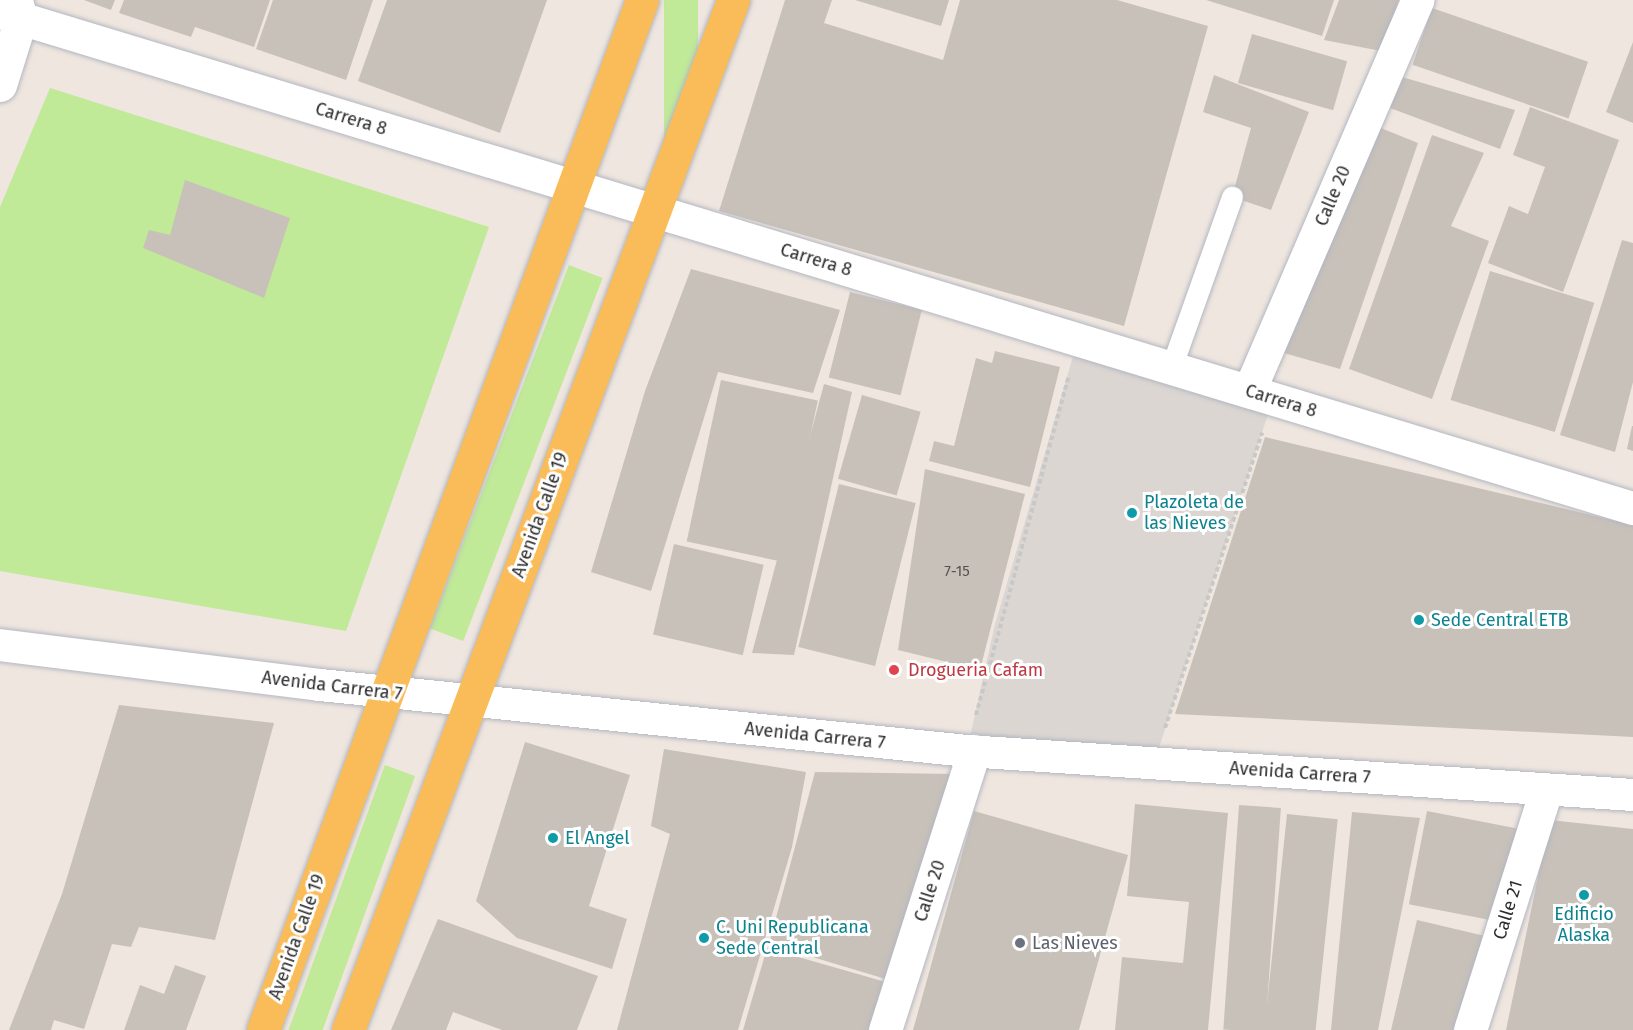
<!DOCTYPE html>
<style>
body{margin:0}
#map{position:relative;width:1633px;height:1030px;overflow:hidden;background:#efe6df;font-family:"Fira Sans",sans-serif}
div>[style]{position:absolute}
.green>*{inset:0;background:#c0e998;transform-origin:0 0}
.plaza>*{inset:0;background:#dbd6d2}
.building>*{inset:0;background:#c8c1ba;transform-origin:0 0}
.path>*{height:4px;margin-top:-2px;transform-origin:0;background:repeating-linear-gradient(90deg,#c8c8c8 0 4.5px,transparent 0 7.5px)}
.roads{filter:drop-shadow(0 0 2px #b3b7c1) drop-shadow(0 0 2px #b3b7c1)}
.service>*{height:21px;margin:-10.5px;padding:0 10.5px;transform-origin:10.5px;border-radius:10.5px;background:#fff}
.pedestrian>*{height:32px;margin:-16px;padding:0 16px;transform-origin:16px;border-radius:16px;background:#fff}
.minor>*{height:33px;margin:-16.5px;padding:0 16.5px;transform-origin:16.5px;border-radius:16.5px;background:#fff}
.tertiary>*{height:33px;margin:-16.5px;padding:0 16.5px;transform-origin:16.5px;border-radius:16.5px;background:#fff}
.primary>*{height:33px;margin:-16.5px;padding:0 16.5px;transform-origin:16.5px;border-radius:16.5px;background:#fabc59}
.dots>*{width:16px;height:16px;translate:-50% -50%;box-sizing:border-box;border:3px solid #fff;border-radius:50%}
span{translate:-50% -50%;white-space:nowrap;text-align:center;line-height:1.15;-webkit-text-stroke:6px #fff;paint-order:stroke}
.number-label{font-size:15px;color:#545250}
.number-label span{-webkit-text-stroke-width:0}
.street-label{font-size:18px;color:#2d2d2d}
.culture-label{font-size:18px;color:#0d838f}
.left{translate:0 -50%;text-align:left}
.health-label{font-size:18px;color:#be3a42}
.worship-label{font-size:18px;color:#5b616d}
</style>
<div id="map">
<div class="green">
<i style="left:664px;top:0;width:34px;height:146px"></i>
<i style="clip-path:polygon(50px 88px,489px 227px,346px 631px,0 571px,0 207px)"></i>
<i style="left:569px;top:265px;width:36px;height:389px;rotate:21deg"></i>
<i style="left:385px;top:765px;width:32px;height:283px;rotate:20deg"></i>
</div>
<div class="plaza">
<i style="clip-path:polygon(1078px 339px,1273px 399px,1154px 763px,967px 751px,994px 628px)"></i>
</div>
<div class="building">
<i style="clip-path:polygon(84px 0,115px 0,111px 10px)"></i>
<i style="clip-path:polygon(124px 0,270px 0,254px 47px,195px 27px,191px 37px,119px 13px)"></i>
<i style="clip-path:polygon(273px 0,373px 0,346px 80px,256px 49px)"></i>
<i style="clip-path:polygon(387px 0,547px 0,500px 133px,358px 81px)"></i>
<i style="clip-path:polygon(785px 0,832px 0,824px 23px,943px 60px,960px 0,1117px 0,1208px 26px,1124px 326px,719px 211px)"></i>
<i style="clip-path:polygon(855px 0,949px 0,941px 26px)"></i>
<i style="clip-path:polygon(1206px 0,1334px 0,1322px 36px)"></i>
<i style="clip-path:polygon(1339px 0,1399px 0,1381px 51px,1324px 40px)"></i>
<i style="left:1432px;top:8px;width:165px;height:60px;rotate:19deg"></i>
<i style="left:1252px;top:34px;width:99px;height:51px;rotate:16deg"></i>
<i style="clip-path:polygon(1633px 42px,1633px 123px,1606px 112px)"></i>
<i style="clip-path:polygon(1214px 75px,1309px 112px,1271px 210px,1232px 197px,1251px 128px,1203px 112px)"></i>
<i style="clip-path:polygon(1402px 77px,1515px 110px,1500px 149px,1390px 108px)"></i>
<i style="clip-path:polygon(1530px 107px,1619px 140px,1563px 292px,1488px 263px,1509px 206px,1528px 214px,1545px 167px,1513px 155px)"></i>
<i style="clip-path:polygon(1371px 124px,1418px 143px,1340px 369px,1277px 351px)"></i>
<i style="clip-path:polygon(1432px 135px,1484px 153px,1451px 226px,1489px 241px,1432px 399px,1349px 369px)"></i>
<i style="clip-path:polygon(185px 180px,290px 218px,264px 298px,143px 248px,149px 230px,170px 235px)"></i>
<i style="clip-path:polygon(1622px 240px,1633px 243px,1633px 382px,1615px 452px,1560px 435px)"></i>
<i style="clip-path:polygon(691px 269px,840px 310px,813px 393px,718px 372px,651px 591px,591px 572px,645px 391px)"></i>
<i style="left:1490px;top:271px;width:109px;height:135px;rotate:17deg"></i>
<i style="left:850px;top:292px;width:74px;height:88px;rotate:14deg"></i>
<i style="clip-path:polygon(995px 351px,1060px 367px,1030px 487px,929px 461px,934px 441px,954px 446px,976px 358px,992px 363px)"></i>
<i style="left:721px;top:380px;width:99px;height:165px;rotate:12deg"></i>
<i style="clip-path:polygon(824px 384px,852px 392px,794px 655px,752px 653px)"></i>
<i style="left:862px;top:395px;width:61px;height:87px;rotate:16deg"></i>
<i style="clip-path:polygon(1632px 426px,1633px 426px,1633px 451px,1627px 449px)"></i>
<i style="clip-path:polygon(1265px 437px,1633px 525px,1633px 737px,1175px 714px)"></i>
<i style="clip-path:polygon(925px 469px,1025px 494px,980px 670px,898px 650px)"></i>
<i style="left:839px;top:484px;width:79px;height:168px;rotate:14deg"></i>
<i style="left:674px;top:544px;width:92px;height:93px;rotate:13deg"></i>
<i style="clip-path:polygon(119px 705px,274px 723px,215px 940px,139px 927px,131px 947px,112px 944px,84px 1029px,54px 1020px,51px 1030px,9px 1030px,62px 894px)"></i>
<i style="clip-path:polygon(525px 742px,630px 775px,589px 906px,627px 919px,612px 969px,517px 938px,476px 901px)"></i>
<i style="clip-path:polygon(664px 749px,806px 772px,792px 847px,738px 1030px,617px 1030px,670px 834px,651px 826px)"></i>
<i style="clip-path:polygon(815px 772px,958px 774px,889px 980px,769px 944px)"></i>
<i style="clip-path:polygon(1135px 804px,1228px 813px,1208px 1030px,1115px 1030px,1122px 957px,1183px 963px,1189px 902px,1127px 896px)"></i>
<i style="left:1239px;top:805px;width:42px;height:225px;rotate:4deg"></i>
<i style="clip-path:polygon(974px 811px,1128px 855px,1079px 1030px,913px 1030px)"></i>
<i style="left:1427px;top:811px;width:92px;height:95px;rotate:11deg"></i>
<i style="clip-path:polygon(1352px 812px,1420px 818px,1378px 1030px,1331px 1030px)"></i>
<i style="left:1287px;top:814px;width:51px;height:217px;rotate:6deg"></i>
<i style="clip-path:polygon(1550px 820px,1633px 829px,1633px 1030px,1506px 1030px)"></i>
<i style="clip-path:polygon(438px 919px,598px 976px,577px 1030px,502px 1030px,453px 1012px,446px 1030px,391px 1030px)"></i>
<i style="clip-path:polygon(1417px 920px,1485px 936px,1463px 1030px,1391px 1030px)"></i>
<i style="clip-path:polygon(767px 948px,889px 983px,878px 1030px,743px 1030px)"></i>
<i style="clip-path:polygon(175px 965px,206px 976px,186px 1030px,124px 1030px,140px 985px,164px 994px)"></i>
</div>
<div class="path">
<i style="left:976px;top:715px;width:352px;rotate:-74.7deg"></i>
<i style="left:1165px;top:728px;width:311px;rotate:-71.8deg"></i>
</div>
<div class="roads">
<div class="service">
<i style="left:1171px;top:368px;width:182px;rotate:-70.4deg"></i>
</div>
<div class="pedestrian">
<i style="left:0;top:645px;width:322px;rotate:7.1deg"></i>
<i style="left:320px;top:685px;width:650px;rotate:5.82deg"></i>
<i style="left:967px;top:751px;width:667px;rotate:3.78deg"></i>
</div>
<div class="minor">
<i style="left:0;top:85px;width:70px;rotate:-72.6deg"></i>
<i style="left:21px;top:18px;width:19px;rotate:-106deg"></i>
<i style="left:1249px;top:391px;width:426px;rotate:-66.7deg"></i>
<i style="left:885px;top:1030px;width:293px;rotate:-72.3deg"></i>
<i style="left:1470px;top:1030px;width:252px;rotate:-72.4deg"></i>
</div>
<div class="tertiary">
<i style="left:0;top:12px;width:1707px;rotate:16.9deg"></i>
</div>
<div class="primary">
<i style="left:263px;top:1030px;width:1098px;rotate:-69.8deg"></i>
<i style="left:348px;top:1030px;width:1100px;rotate:-69.5deg"></i>
</div>
</div>
<div class="dots">
<i style="left:1132px;top:513px;background:#0f9aa8"></i>
<i style="left:1419px;top:620px;background:#0f9aa8"></i>
<i style="left:894px;top:670px;background:#e0444e"></i>
<i style="left:553px;top:838px;background:#0f9aa8"></i>
<i style="left:1584px;top:895px;background:#0f9aa8"></i>
<i style="left:704px;top:938px;background:#0f9aa8"></i>
<i style="left:1020px;top:943px;background:#6b7280"></i>
</div>
<div class="number-label">
<span style="left:957px;top:572px">7-15</span>
</div>
<div class="street-label">
<span style="left:351px;top:119px;rotate:17deg">Carrera 8</span>
<span style="left:1333px;top:196px;rotate:-67deg">Calle 20</span>
<span style="left:816px;top:260px;rotate:17deg">Carrera 8</span>
<span style="left:1281px;top:401px;rotate:17deg">Carrera 8</span>
<span style="left:540px;top:515px;rotate:-70deg">Avenida Calle 19</span>
<span style="left:332px;top:686px;rotate:7deg">Avenida Carrera 7</span>
<span style="left:815px;top:736px;rotate:6deg">Avenida Carrera 7</span>
<span style="left:1300px;top:773px;rotate:4deg">Avenida Carrera 7</span>
<span style="left:930px;top:891px;rotate:-72deg">Calle 20</span>
<span style="left:1508px;top:910px;rotate:-73deg">Calle 21</span>
<span style="left:297px;top:937px;rotate:-70deg">Avenida Calle 19</span>
</div>
<div class="culture-label">
<span class="left" style="left:1144px;top:513px">Plazoleta de<br>las Nieves</span>
<span class="left" style="left:1431px;top:620px">Sede Central ETB</span>
<span class="left" style="left:565px;top:838px">El Angel</span>
<span style="left:1584px;top:925px">Edificio<br>Alaska</span>
<span class="left" style="left:716px;top:938px">C. Uni Republicana<br>Sede Central</span>
</div>
<div class="health-label">
<span class="left" style="left:908px;top:670px">Drogueria Cafam</span>
</div>
<div class="worship-label">
<span class="left" style="left:1032px;top:943px">Las Nieves</span>
</div>
</div>
